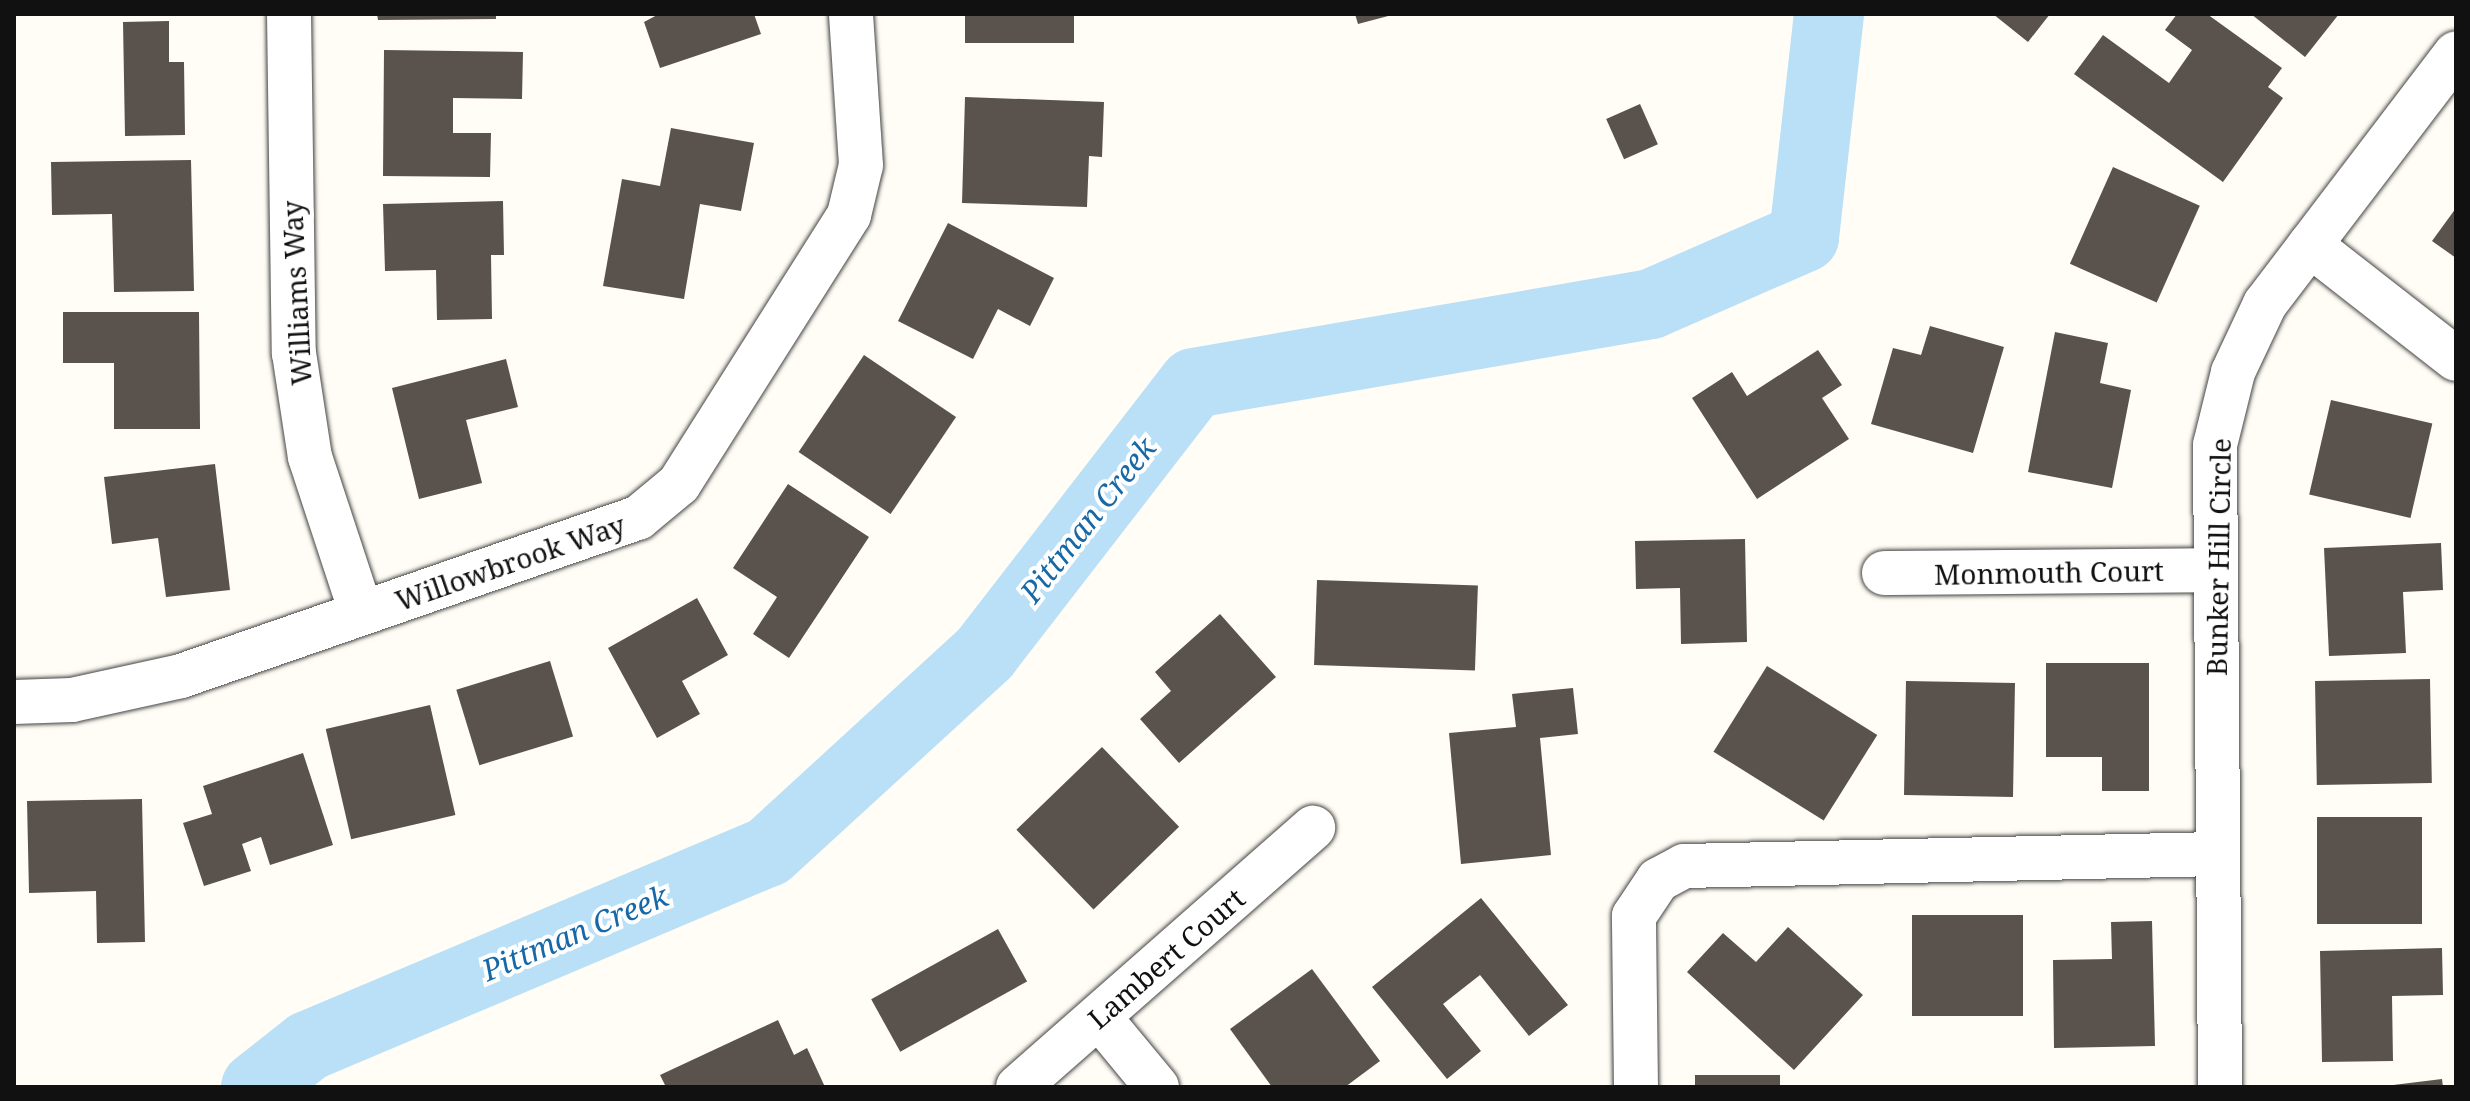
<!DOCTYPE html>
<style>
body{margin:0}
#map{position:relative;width:2470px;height:1101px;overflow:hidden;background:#fffdf5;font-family:"Noto Serif",serif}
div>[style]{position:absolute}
.river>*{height:70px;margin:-35px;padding:0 35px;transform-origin:35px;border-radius:35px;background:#b9e0f7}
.building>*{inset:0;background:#5a524d;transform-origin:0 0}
.roads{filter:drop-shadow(0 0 2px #444) drop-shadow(0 0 2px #444)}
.minor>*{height:44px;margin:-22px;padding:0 22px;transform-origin:22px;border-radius:22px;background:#fff}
span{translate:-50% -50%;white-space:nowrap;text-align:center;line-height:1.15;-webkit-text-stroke:8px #fff;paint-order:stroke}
.street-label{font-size:28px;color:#111}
.water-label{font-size:30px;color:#1768a6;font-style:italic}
.frame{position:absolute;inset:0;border:16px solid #111;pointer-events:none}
</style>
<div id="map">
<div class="river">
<i style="left:256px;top:1087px;width:66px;rotate:-38.3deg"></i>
<i style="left:308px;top:1046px;width:499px;rotate:-22.9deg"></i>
<i style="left:768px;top:852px;width:294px;rotate:-42.5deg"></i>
<i style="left:985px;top:653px;width:341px;rotate:-52.3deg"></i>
<i style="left:1194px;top:383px;width:464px;rotate:-9.8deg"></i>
<i style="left:1651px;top:304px;width:167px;rotate:-23.6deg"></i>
<i style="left:1804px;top:237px;width:224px;rotate:-83.6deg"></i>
</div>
<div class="building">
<i style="clip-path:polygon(377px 14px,496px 14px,496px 19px,378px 20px)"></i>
<i style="clip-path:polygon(659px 14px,754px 14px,761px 34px,660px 68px,644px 22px)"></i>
<i style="left:965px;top:14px;width:109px;height:29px"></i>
<i style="clip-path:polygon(1355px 14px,1392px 14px,1392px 15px,1358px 24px)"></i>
<i style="clip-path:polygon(1993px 14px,2050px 14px,2028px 42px)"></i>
<i style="clip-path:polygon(2177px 14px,2207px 14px,2282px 68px,2268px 87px,2283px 98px,2223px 182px,2074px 74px,2103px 35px,2169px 83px,2192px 50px,2165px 30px)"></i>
<i style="clip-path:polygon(2251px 14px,2339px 14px,2305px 57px)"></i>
<i style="clip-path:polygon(169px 21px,169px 62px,184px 62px,185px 135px,125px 136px,123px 22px)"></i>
<i style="clip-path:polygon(384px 50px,523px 52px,522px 99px,453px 98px,453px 133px,491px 133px,490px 177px,383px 176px)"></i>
<i style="clip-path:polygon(965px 97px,1104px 102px,1102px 157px,1089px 156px,1087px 207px,962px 203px)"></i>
<i style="left:1640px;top:104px;width:44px;height:37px;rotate:66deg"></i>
<i style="clip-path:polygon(671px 128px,754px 143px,741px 211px,700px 204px,684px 299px,603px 286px,622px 179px,660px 186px)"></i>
<i style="clip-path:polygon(191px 160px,194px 291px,114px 292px,112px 214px,52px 215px,51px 162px)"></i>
<i style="left:2113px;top:167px;width:95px;height:106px;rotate:24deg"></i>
<i style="clip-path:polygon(503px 201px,504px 255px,491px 255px,492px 319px,437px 320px,436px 270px,385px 271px,383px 204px)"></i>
<i style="clip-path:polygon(2456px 208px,2456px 258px,2432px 241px)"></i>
<i style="clip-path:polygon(948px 223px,1054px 278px,1030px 326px,998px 309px,973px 359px,898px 321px)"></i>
<i style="clip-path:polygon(63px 312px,199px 312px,200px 429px,114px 429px,114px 363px,63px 363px)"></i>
<i style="clip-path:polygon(1930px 326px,2004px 347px,1973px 453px,1871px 424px,1893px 348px,1921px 355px)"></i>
<i style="clip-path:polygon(2055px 332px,2108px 343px,2100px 383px,2131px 390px,2112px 488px,2028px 472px)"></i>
<i style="clip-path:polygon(1818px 350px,1842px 385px,1822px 398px,1849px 439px,1757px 499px,1692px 398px,1732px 372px,1747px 396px)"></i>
<i style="left:864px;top:355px;width:111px;height:117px;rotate:34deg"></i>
<i style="clip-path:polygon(506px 359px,518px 407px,466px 420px,482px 483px,419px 499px,392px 388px)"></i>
<i style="left:2331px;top:400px;width:104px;height:97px;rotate:13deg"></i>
<i style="clip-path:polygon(215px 464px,230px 590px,166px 597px,158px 538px,112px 544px,104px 477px)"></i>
<i style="clip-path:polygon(788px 484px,869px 537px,789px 658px,753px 634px,777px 597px,733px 568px)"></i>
<i style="clip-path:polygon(1745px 539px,1747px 642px,1681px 644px,1680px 588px,1636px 589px,1635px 541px)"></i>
<i style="clip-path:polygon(2441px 543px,2443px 590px,2403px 592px,2406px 653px,2329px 656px,2324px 548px)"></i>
<i style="left:1317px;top:580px;width:161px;height:85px;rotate:2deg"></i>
<i style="clip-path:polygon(697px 598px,728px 655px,682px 681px,700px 714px,657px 738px,608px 648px)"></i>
<i style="clip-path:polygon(1220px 614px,1276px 677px,1179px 763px,1140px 719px,1171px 691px,1155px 672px)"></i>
<i style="left:550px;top:661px;width:79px;height:98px;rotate:73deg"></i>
<i style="clip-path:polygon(2046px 663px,2149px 663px,2149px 791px,2102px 791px,2102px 757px,2046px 757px)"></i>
<i style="left:1767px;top:666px;width:130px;height:101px;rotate:32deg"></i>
<i style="left:2430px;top:679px;width:104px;height:115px;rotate:89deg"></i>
<i style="left:1906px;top:681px;width:109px;height:114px;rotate:1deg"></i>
<i style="clip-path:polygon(1573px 688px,1578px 734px,1540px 738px,1551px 855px,1461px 864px,1449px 733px,1516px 727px,1512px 694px)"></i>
<i style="left:430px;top:705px;width:113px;height:107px;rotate:77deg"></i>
<i style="left:1102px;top:747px;width:111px;height:119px;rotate:46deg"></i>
<i style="clip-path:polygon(303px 753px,333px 845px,270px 865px,261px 837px,242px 844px,251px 871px,204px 886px,183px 823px,212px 814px,203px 786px)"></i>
<i style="clip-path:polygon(142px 799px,145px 942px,97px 943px,96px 891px,29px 893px,27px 801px)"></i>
<i style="left:2317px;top:817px;width:105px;height:107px"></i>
<i style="clip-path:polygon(1481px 898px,1568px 1005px,1529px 1036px,1480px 975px,1443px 1004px,1481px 1051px,1447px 1079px,1372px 987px)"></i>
<i style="left:1912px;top:915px;width:111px;height:101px"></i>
<i style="clip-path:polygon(2152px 921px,2155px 1046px,2054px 1048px,2053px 960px,2112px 959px,2111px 922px)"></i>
<i style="clip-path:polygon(1788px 927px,1863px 995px,1794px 1070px,1687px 972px,1723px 933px,1756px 962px)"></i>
<i style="left:998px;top:929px;width:60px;height:145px;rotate:61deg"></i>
<i style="clip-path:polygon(2442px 948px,2443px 995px,2392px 996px,2393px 1061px,2322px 1062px,2320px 951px)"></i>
<i style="clip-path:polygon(1312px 969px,1380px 1061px,1345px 1087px,1272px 1087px,1230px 1029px)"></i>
<i style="clip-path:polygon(778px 1020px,794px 1055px,807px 1048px,825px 1087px,666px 1087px,660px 1075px)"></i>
<i style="left:1695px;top:1075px;width:85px;height:12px"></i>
<i style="left:2442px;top:1079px;width:8px;height:121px;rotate:83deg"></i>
</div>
<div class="roads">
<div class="minor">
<i style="left:289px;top:14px;width:339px;rotate:89.2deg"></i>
<i style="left:294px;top:353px;width:105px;rotate:81.3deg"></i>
<i style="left:310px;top:457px;width:163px;rotate:71.8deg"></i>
<i style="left:2310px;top:245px;width:185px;rotate:38deg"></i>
<i style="left:1884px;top:573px;width:330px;rotate:-0.5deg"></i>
<i style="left:14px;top:702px;width:58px;rotate:-2deg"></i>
<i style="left:72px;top:700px;width:112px;rotate:-12.4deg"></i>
<i style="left:181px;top:676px;width:484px;rotate:-19.1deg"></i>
<i style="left:638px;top:518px;width:53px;rotate:-39.7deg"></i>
<i style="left:679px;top:484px;width:318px;rotate:-57.7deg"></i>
<i style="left:849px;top:215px;width:51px;rotate:-76.5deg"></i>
<i style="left:861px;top:165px;width:151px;rotate:-93.8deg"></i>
<i style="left:1099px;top:1017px;width:91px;rotate:50.4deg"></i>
<i style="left:1018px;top:1087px;width:393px;rotate:-41.3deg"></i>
<i style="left:1636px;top:1087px;width:171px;rotate:-90.7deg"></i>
<i style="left:1634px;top:916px;width:43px;rotate:-56.3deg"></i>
<i style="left:1658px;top:880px;width:30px;rotate:-28deg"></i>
<i style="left:1684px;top:866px;width:533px;rotate:-1.29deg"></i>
<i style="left:2220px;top:1087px;width:642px;rotate:-90.45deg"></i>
<i style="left:2215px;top:445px;width:75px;rotate:-76.1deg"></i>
<i style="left:2233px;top:372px;width:75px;rotate:-64.8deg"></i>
<i style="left:2265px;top:304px;width:315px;rotate:-52.7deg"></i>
</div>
</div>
<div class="street-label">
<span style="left:296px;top:293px;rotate:-93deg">Williams Way</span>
<span style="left:2218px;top:557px;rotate:-89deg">Bunker Hill Circle</span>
<span style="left:510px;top:562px;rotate:-19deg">Willowbrook Way</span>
<span style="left:2049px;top:572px;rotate:-1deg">Monmouth Court</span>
<span style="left:1166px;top:958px;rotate:-41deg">Lambert Court</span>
</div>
<div class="water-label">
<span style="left:1088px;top:520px;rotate:-52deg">Pittman Creek</span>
<span style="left:575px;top:933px;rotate:-23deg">Pittman Creek</span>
</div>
<div class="frame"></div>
</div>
